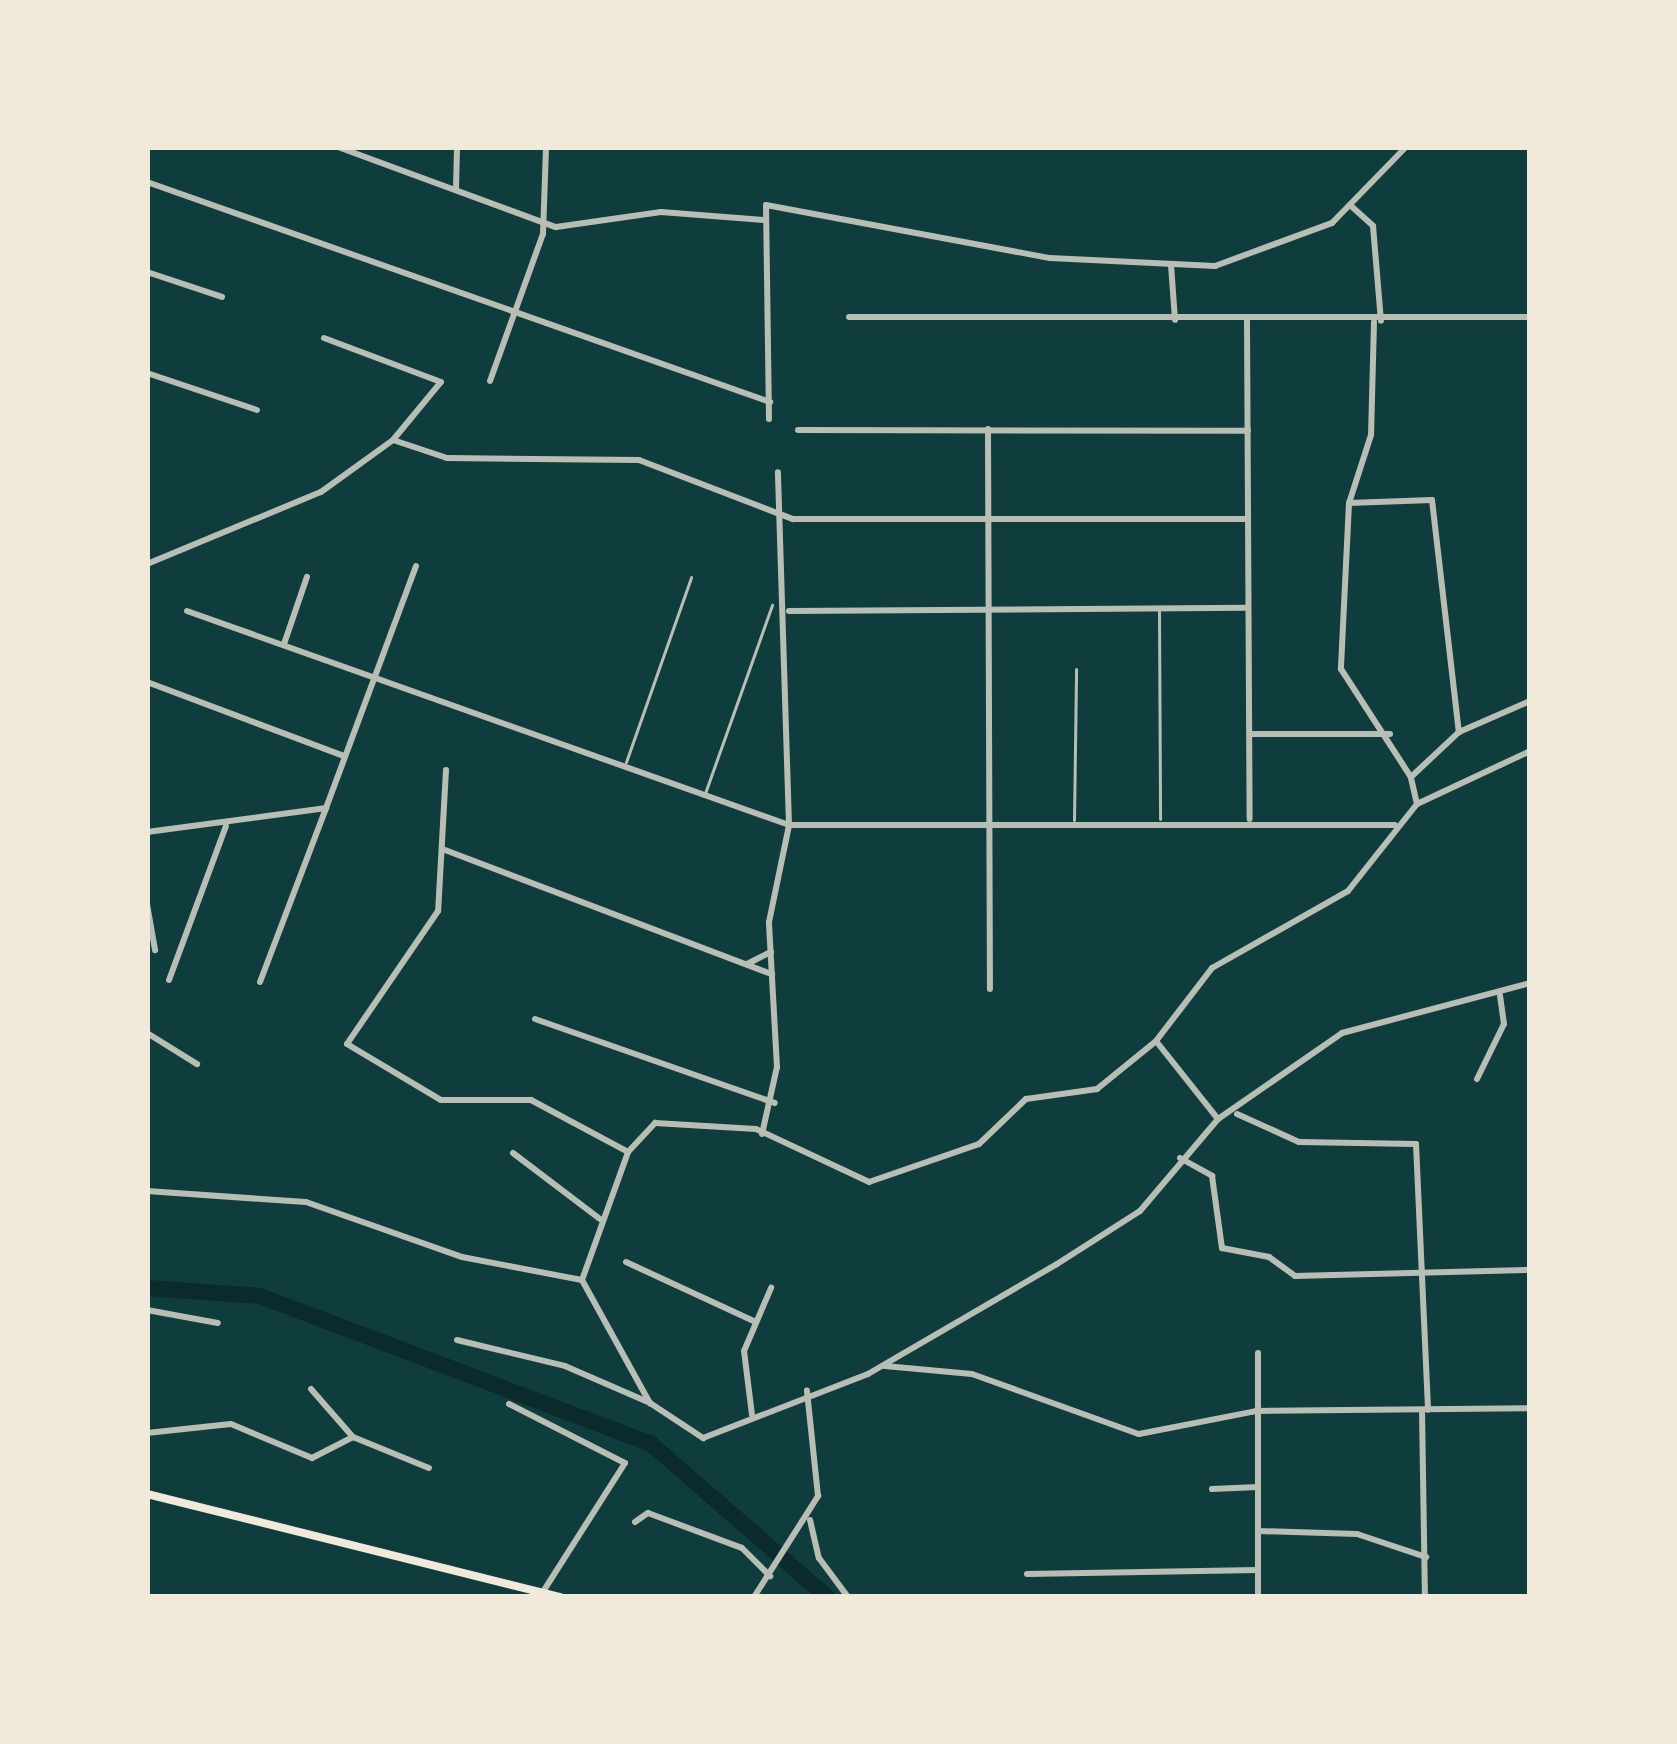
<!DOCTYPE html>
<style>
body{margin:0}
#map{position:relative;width:1677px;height:1744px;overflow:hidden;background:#0f3d3e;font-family:Helvetica,sans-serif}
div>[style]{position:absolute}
.river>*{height:16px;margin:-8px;padding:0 8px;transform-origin:8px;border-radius:8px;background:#0a2a2b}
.service>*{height:3px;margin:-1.5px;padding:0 1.5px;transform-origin:1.5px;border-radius:1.5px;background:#b8beb3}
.minor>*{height:6px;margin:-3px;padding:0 3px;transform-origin:3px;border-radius:3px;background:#b8beb3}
.secondary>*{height:8px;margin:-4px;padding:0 4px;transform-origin:4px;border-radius:4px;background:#f1e9da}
span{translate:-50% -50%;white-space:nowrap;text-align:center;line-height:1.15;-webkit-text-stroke:10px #f1e9da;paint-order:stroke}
.frame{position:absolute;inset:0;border:150px solid #f1e9da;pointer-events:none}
</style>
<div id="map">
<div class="river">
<i style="left:147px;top:1288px;width:113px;rotate:4deg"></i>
<i style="left:260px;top:1296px;width:417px;rotate:20.7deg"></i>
<i style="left:650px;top:1443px;width:235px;rotate:41deg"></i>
</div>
<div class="service">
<i style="left:1159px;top:611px;width:208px;rotate:89.7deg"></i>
<i style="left:626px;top:762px;width:196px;rotate:-70.6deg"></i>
<i style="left:704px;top:796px;width:203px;rotate:-70.4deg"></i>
<i style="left:1074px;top:820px;width:151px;rotate:-89.2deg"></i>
</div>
<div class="minor">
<i style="left:338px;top:147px;width:232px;rotate:20.2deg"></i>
<i style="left:556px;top:227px;width:106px;rotate:-8.1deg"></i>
<i style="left:661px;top:212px;width:103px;rotate:4.4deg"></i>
<i style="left:147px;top:148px;width:1px;rotate:-90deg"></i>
<i style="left:147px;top:182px;width:661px;rotate:19.45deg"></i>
<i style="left:456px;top:189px;width:42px;rotate:-88.6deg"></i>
<i style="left:1350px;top:205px;width:31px;rotate:42deg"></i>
<i style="left:1373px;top:226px;width:95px;rotate:85.2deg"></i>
<i style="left:1171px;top:265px;width:55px;rotate:85.8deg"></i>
<i style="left:147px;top:272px;width:79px;rotate:18.4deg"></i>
<i style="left:849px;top:317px;width:681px"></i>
<i style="left:1247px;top:321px;width:498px;rotate:89.7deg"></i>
<i style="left:1374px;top:322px;width:113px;rotate:91.5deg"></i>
<i style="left:1371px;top:435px;width:71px;rotate:107.9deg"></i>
<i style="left:1349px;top:503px;width:166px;rotate:92.8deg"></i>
<i style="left:1341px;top:669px;width:129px;rotate:57.1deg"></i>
<i style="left:147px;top:373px;width:116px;rotate:18.6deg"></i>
<i style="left:490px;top:381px;width:156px;rotate:-70.2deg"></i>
<i style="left:543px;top:234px;width:87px;rotate:-88deg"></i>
<i style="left:769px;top:419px;width:214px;rotate:-90.8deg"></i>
<i style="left:766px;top:205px;width:289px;rotate:10.6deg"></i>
<i style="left:1050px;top:258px;width:165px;rotate:2.8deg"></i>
<i style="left:1215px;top:266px;width:125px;rotate:-20.2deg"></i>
<i style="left:1332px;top:223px;width:106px;rotate:-45.8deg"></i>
<i style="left:988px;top:429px;width:560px;rotate:89.8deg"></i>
<i style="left:798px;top:430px;width:450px;rotate:0.1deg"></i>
<i style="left:393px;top:440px;width:57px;rotate:18.4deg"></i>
<i style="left:447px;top:458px;width:192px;rotate:0.6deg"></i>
<i style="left:639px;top:460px;width:165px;rotate:21deg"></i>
<i style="left:793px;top:519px;width:453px"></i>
<i style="left:1349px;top:503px;width:83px;rotate:-2.1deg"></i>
<i style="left:1432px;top:500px;width:234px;rotate:83.4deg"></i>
<i style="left:147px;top:564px;width:188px;rotate:-22.5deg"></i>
<i style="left:321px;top:492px;width:89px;rotate:-35.8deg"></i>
<i style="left:393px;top:440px;width:75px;rotate:-50.4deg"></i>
<i style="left:441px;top:382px;width:125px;rotate:-159.4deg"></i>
<i style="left:187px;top:611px;width:639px;rotate:19.57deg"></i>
<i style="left:789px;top:825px;width:606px"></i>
<i style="left:789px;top:611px;width:458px;rotate:-0.4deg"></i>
<i style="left:284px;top:644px;width:71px;rotate:-71.1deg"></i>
<i style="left:147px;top:682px;width:210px;rotate:20.6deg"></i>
<i style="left:1251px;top:734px;width:139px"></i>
<i style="left:446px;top:770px;width:141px;rotate:93.2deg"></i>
<i style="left:438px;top:911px;width:161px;rotate:124.4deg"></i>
<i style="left:347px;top:1044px;width:109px;rotate:30.8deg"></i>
<i style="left:441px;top:1100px;width:90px"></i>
<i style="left:531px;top:1100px;width:110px;rotate:28.2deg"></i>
<i style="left:1417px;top:804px;width:125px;rotate:-25.1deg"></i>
<i style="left:147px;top:832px;width:181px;rotate:-7.6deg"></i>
<i style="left:326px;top:808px;width:258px;rotate:-69.6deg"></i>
<i style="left:445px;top:850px;width:350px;rotate:20.8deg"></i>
<i style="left:147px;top:904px;width:47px;rotate:80.1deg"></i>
<i style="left:747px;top:964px;width:27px;rotate:-27deg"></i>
<i style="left:169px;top:980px;width:164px;rotate:-69.7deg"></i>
<i style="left:260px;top:982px;width:186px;rotate:-69.2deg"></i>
<i style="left:535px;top:1019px;width:254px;rotate:19.3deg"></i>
<i style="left:147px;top:1033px;width:59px;rotate:31.8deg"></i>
<i style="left:1156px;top:1041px;width:100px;rotate:51.5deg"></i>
<i style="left:1477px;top:1079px;width:61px;rotate:-63.9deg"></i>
<i style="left:1504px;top:1024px;width:29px;rotate:-98deg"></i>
<i style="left:1237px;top:1114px;width:68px;rotate:24.3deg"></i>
<i style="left:1299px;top:1142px;width:117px;rotate:1deg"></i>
<i style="left:1416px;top:1144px;width:266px;rotate:87.4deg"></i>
<i style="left:762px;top:1134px;width:69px;rotate:-77.4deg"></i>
<i style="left:777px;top:1067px;width:145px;rotate:-93.2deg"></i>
<i style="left:769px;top:922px;width:99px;rotate:-78.3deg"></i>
<i style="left:789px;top:825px;width:353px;rotate:-91.8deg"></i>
<i style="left:513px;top:1153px;width:109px;rotate:37.2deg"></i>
<i style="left:1180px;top:1158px;width:37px;rotate:29deg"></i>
<i style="left:1212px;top:1176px;width:73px;rotate:82.1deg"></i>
<i style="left:1222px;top:1248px;width:48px;rotate:10.8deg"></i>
<i style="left:1269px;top:1257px;width:32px;rotate:36deg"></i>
<i style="left:1295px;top:1276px;width:235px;rotate:-1.5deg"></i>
<i style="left:147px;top:1191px;width:159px;rotate:4deg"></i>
<i style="left:306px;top:1202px;width:165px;rotate:19.4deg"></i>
<i style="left:462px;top:1257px;width:122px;rotate:10.9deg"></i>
<i style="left:626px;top:1262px;width:143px;rotate:24.8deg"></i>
<i style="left:582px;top:1280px;width:136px;rotate:-70.2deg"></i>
<i style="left:628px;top:1152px;width:40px;rotate:-47deg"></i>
<i style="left:655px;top:1123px;width:101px;rotate:3.4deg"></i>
<i style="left:756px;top:1129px;width:125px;rotate:25.1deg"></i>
<i style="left:869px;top:1182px;width:116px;rotate:-19.1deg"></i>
<i style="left:979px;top:1144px;width:65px;rotate:-43.8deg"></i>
<i style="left:1026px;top:1099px;width:72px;rotate:-8deg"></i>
<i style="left:1097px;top:1089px;width:76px;rotate:-39.1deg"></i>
<i style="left:1156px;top:1041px;width:92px;rotate:-52.5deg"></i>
<i style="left:1212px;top:968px;width:156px;rotate:-29.5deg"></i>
<i style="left:1348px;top:891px;width:111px;rotate:-51.6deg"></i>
<i style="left:1417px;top:804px;width:28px;rotate:-103deg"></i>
<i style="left:1411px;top:777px;width:66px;rotate:-43.2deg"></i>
<i style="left:1459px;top:732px;width:77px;rotate:-23.6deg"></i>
<i style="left:582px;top:1280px;width:141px;rotate:61.1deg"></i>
<i style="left:650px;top:1403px;width:64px;rotate:33.4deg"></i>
<i style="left:703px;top:1438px;width:177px;rotate:-21.2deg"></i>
<i style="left:868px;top:1374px;width:219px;rotate:-30.2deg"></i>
<i style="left:1057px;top:1264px;width:98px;rotate:-32.6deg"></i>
<i style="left:1140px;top:1211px;width:121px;rotate:-49.7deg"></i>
<i style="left:1218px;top:1119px;width:151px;rotate:-34.7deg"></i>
<i style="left:1342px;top:1033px;width:195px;rotate:-14.9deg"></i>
<i style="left:147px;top:1310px;width:72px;rotate:10.4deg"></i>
<i style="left:457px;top:1340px;width:111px;rotate:13.5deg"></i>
<i style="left:565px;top:1366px;width:93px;rotate:23.5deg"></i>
<i style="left:1258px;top:1353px;width:244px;rotate:90deg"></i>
<i style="left:885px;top:1366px;width:87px;rotate:5.3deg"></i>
<i style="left:972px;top:1374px;width:177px;rotate:19.8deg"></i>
<i style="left:1139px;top:1434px;width:119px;rotate:-11.1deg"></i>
<i style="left:1256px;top:1411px;width:274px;rotate:-0.6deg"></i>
<i style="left:311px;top:1389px;width:64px;rotate:48.8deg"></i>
<i style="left:509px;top:1404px;width:130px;rotate:27deg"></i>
<i style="left:625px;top:1463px;width:151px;rotate:122.5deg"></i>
<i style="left:1422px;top:1410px;width:187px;rotate:89.1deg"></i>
<i style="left:752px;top:1415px;width:64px;rotate:-97.1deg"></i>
<i style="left:744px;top:1351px;width:69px;rotate:-66.8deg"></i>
<i style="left:147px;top:1433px;width:84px;rotate:-6.1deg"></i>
<i style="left:231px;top:1424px;width:88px;rotate:22.8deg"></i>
<i style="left:312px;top:1458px;width:46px;rotate:-27.1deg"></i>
<i style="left:353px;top:1437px;width:82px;rotate:22.2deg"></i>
<i style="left:1212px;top:1489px;width:46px;rotate:-2.5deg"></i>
<i style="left:810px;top:1520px;width:39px;rotate:77deg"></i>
<i style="left:819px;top:1558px;width:49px;rotate:53.4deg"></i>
<i style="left:635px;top:1522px;width:16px;rotate:-35deg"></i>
<i style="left:648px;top:1513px;width:100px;rotate:20.4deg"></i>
<i style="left:742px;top:1548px;width:40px;rotate:45deg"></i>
<i style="left:1259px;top:1531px;width:98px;rotate:1.8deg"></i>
<i style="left:1357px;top:1534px;width:73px;rotate:18.4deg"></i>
<i style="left:1027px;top:1574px;width:231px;rotate:-1deg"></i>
<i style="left:754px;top:1597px;width:120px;rotate:-57.6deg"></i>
<i style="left:818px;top:1496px;width:106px;rotate:-96deg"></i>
</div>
<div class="secondary">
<i style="left:147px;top:1494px;width:426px;rotate:14deg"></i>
</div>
<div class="frame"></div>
</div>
